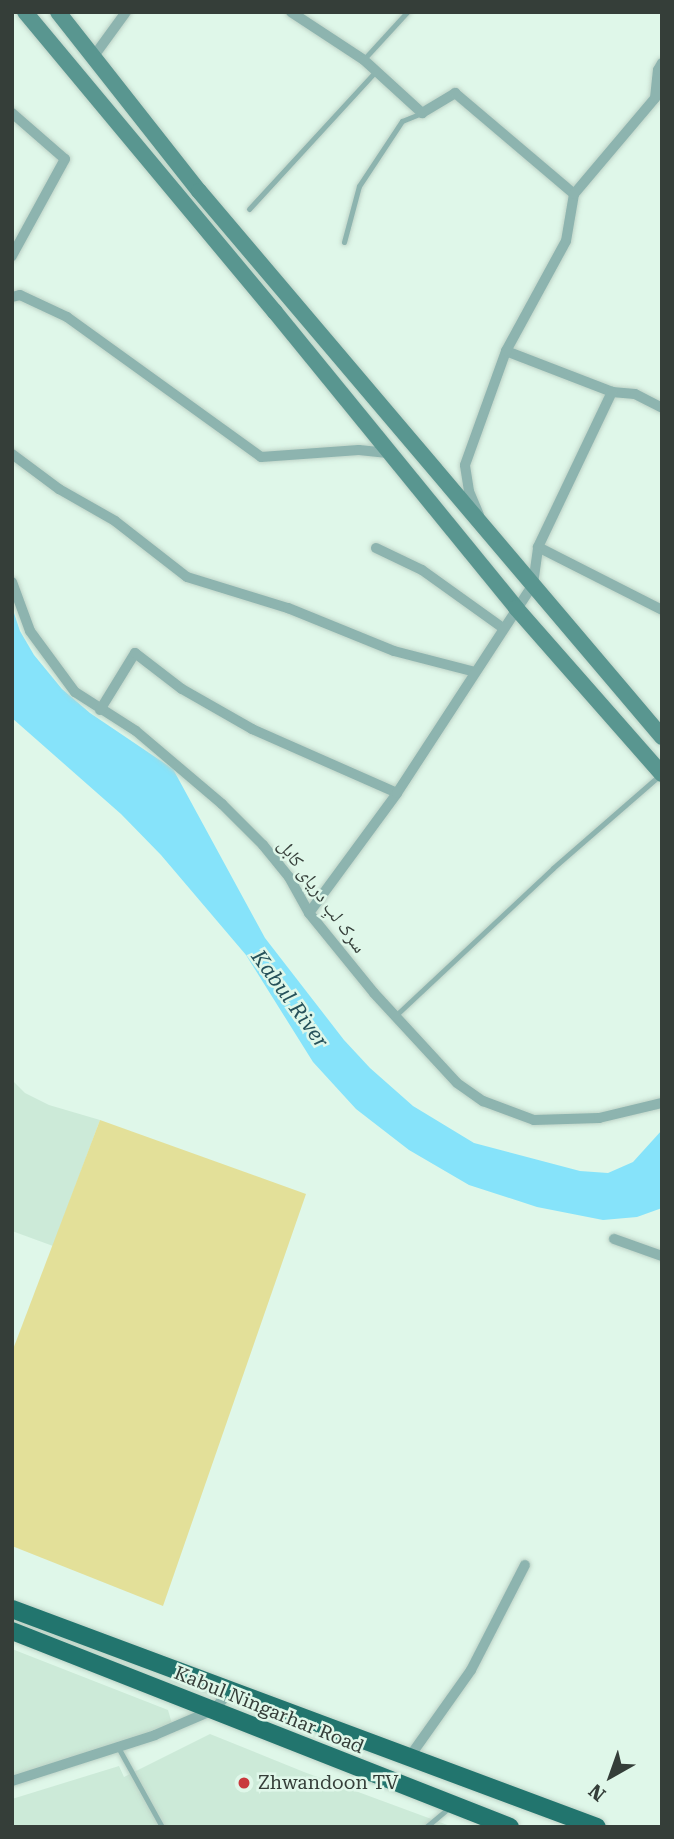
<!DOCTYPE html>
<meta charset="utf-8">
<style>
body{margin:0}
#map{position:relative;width:674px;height:1839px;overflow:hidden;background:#dff7e9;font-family:"Roboto Serif","Noto Naskh Arabic",serif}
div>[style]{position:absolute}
.built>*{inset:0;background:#ccead8}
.green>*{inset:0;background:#e3e099}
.water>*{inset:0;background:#86e3fa}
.roads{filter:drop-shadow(0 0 2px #bdd2c6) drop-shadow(0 0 2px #bdd2c6)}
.service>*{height:5px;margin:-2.5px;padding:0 2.5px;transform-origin:2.5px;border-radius:2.5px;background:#8db4af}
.minor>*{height:10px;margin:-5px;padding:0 5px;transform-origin:5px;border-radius:5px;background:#8db4af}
.secondary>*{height:16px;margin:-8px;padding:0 8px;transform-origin:8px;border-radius:8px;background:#599690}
.trunk>*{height:18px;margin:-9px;padding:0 9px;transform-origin:9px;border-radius:9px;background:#22756e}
.dots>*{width:19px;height:19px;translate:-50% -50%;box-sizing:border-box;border:4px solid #dff7e9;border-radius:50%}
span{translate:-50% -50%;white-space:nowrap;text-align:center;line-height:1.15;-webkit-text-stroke:5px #dff7e9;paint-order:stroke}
.street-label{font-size:19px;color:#353e39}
.poi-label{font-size:19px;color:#353e39}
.left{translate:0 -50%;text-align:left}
.water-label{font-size:21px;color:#26515a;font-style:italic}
.frame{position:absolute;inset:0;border:14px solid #353e39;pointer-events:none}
.north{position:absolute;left:576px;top:1741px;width:70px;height:70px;-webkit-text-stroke:5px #dff7e9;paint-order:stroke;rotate:220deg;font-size:19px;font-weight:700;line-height:28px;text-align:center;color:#353e39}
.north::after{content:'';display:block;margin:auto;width:24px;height:32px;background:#353e39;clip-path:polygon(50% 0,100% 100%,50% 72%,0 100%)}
</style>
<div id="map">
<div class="built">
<i style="clip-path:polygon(12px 1080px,25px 1093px,49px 1105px,100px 1120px,53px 1246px,12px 1231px)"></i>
<i style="clip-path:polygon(12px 1649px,168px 1710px,173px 1727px,12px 1781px)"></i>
<i style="clip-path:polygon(210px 1734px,304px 1772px,453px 1827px,12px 1827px,12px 1799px,119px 1766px,124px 1777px)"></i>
</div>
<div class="green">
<i style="clip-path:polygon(100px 1120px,306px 1194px,163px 1606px,12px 1546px,12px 1352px)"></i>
</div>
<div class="water">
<i style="clip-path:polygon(12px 607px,20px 631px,34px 655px,62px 689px,90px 713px,173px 769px,265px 938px,344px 1040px,370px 1068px,413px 1106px,474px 1143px,580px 1171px,608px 1173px,633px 1162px,662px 1130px,662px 1208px,637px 1217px,603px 1220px,537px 1207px,469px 1185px,409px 1150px,356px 1109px,313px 1062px,246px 955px,161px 855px,121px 814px,12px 718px)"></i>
</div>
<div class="roads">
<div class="service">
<i style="left:364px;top:59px;width:64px;rotate:-47.5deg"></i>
<i style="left:249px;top:209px;width:188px;rotate:-47.4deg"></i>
<i style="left:344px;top:242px;width:58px;rotate:-75deg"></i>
<i style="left:359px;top:186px;width:78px;rotate:-56.5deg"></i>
<i style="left:402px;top:121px;width:22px;rotate:-22deg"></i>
<i style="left:395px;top:1016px;width:216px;rotate:-43.1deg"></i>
<i style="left:553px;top:868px;width:140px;rotate:-41deg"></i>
<i style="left:119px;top:1749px;width:89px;rotate:61.1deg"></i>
<i style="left:426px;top:1827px;width:31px;rotate:-40deg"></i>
</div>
<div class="minor">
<i style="left:291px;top:12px;width:87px;rotate:33.3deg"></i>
<i style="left:364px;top:60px;width:79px;rotate:42.4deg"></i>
<i style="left:422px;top:113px;width:39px;rotate:-31deg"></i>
<i style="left:455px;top:93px;width:156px;rotate:40.3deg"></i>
<i style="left:94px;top:56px;width:54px;rotate:-54deg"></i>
<i style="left:12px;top:113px;width:70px;rotate:41deg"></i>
<i style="left:65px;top:159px;width:111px;rotate:118.7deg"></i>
<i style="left:12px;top:297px;width:8px;rotate:-14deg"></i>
<i style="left:20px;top:295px;width:52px;rotate:25.1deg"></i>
<i style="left:67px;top:317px;width:239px;rotate:35.8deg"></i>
<i style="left:261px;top:457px;width:98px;rotate:-4.1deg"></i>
<i style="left:359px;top:450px;width:29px;rotate:6deg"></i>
<i style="left:506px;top:351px;width:114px;rotate:21.1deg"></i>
<i style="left:612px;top:392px;width:23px;rotate:5deg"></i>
<i style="left:635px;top:394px;width:30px;rotate:27deg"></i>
<i style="left:12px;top:454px;width:59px;rotate:36.7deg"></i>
<i style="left:59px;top:489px;width:64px;rotate:29.7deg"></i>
<i style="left:115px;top:521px;width:91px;rotate:37.9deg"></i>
<i style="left:187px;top:577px;width:106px;rotate:17.1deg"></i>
<i style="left:288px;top:608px;width:114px;rotate:22.1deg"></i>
<i style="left:394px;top:651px;width:84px;rotate:14.5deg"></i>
<i style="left:479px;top:515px;width:26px;rotate:-113deg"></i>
<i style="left:469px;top:491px;width:26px;rotate:-99deg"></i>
<i style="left:465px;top:465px;width:121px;rotate:-70.2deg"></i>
<i style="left:506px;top:351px;width:125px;rotate:-61.4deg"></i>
<i style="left:566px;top:241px;width:48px;rotate:-80.3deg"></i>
<i style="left:574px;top:194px;width:126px;rotate:-49.8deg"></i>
<i style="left:655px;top:98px;width:28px;rotate:-84deg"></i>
<i style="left:658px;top:70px;width:8px;rotate:-60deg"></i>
<i style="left:538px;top:547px;width:139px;rotate:26.9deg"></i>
<i style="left:376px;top:548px;width:51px;rotate:25.6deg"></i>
<i style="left:422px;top:570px;width:100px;rotate:35.6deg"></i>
<i style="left:12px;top:582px;width:52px;rotate:69.8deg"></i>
<i style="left:30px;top:631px;width:76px;rotate:53.6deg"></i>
<i style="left:75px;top:692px;width:72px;rotate:32.6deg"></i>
<i style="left:136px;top:731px;width:113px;rotate:40.3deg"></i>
<i style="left:222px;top:804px;width:58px;rotate:45deg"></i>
<i style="left:263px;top:845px;width:41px;rotate:50.9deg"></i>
<i style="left:289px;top:877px;width:41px;rotate:60.9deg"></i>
<i style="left:309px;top:913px;width:103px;rotate:50.9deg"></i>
<i style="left:374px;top:993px;width:122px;rotate:47.3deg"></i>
<i style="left:457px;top:1083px;width:32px;rotate:35deg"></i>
<i style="left:483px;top:1101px;width:54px;rotate:20.4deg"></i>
<i style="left:534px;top:1120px;width:65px;rotate:-1.8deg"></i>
<i style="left:599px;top:1118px;width:65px;rotate:-13.4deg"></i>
<i style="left:100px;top:710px;width:67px;rotate:-58.4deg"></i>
<i style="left:135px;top:653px;width:59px;rotate:37.5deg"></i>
<i style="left:182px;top:689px;width:81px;rotate:29.7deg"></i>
<i style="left:252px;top:729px;width:158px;rotate:23.8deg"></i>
<i style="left:309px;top:913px;width:149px;rotate:-53.7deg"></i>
<i style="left:397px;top:793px;width:249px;rotate:-56.9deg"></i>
<i style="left:533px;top:584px;width:37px;rotate:-82deg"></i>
<i style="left:538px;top:547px;width:172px;rotate:-64.5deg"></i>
<i style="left:614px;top:1239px;width:51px;rotate:19.5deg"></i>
<i style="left:408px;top:1759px;width:109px;rotate:-54.7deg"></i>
<i style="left:471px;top:1670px;width:118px;rotate:-62.8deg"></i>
<i style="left:12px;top:1781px;width:150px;rotate:-17.8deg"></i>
<i style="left:155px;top:1735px;width:63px;rotate:-23.3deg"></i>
<i style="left:213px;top:1710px;width:25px;rotate:-47deg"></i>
</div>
<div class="secondary">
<i style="left:25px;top:12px;width:391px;rotate:50.2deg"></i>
<i style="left:275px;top:312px;width:382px;rotate:50.8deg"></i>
<i style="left:516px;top:608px;width:221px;rotate:48.7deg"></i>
<i style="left:58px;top:12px;width:228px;rotate:51.8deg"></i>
<i style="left:199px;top:191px;width:716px;rotate:49.7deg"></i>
</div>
<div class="trunk">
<i style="left:12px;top:1609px;width:624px;rotate:20.44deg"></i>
<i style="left:12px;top:1631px;width:535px;rotate:21.48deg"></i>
</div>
</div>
<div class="dots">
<i style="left:244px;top:1783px;background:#c9393d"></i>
</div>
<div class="street-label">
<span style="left:322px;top:896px;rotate:54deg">سرک لبِ دریای کابل</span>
<span style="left:269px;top:1710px;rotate:22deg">Kabul Ningarhar Road</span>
</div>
<div class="poi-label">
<span class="left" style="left:258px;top:1783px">Zhwandoon TV</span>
</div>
<div class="water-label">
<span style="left:290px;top:999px;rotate:54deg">Kabul River</span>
</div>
<div class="frame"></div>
<div class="north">N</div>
</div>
